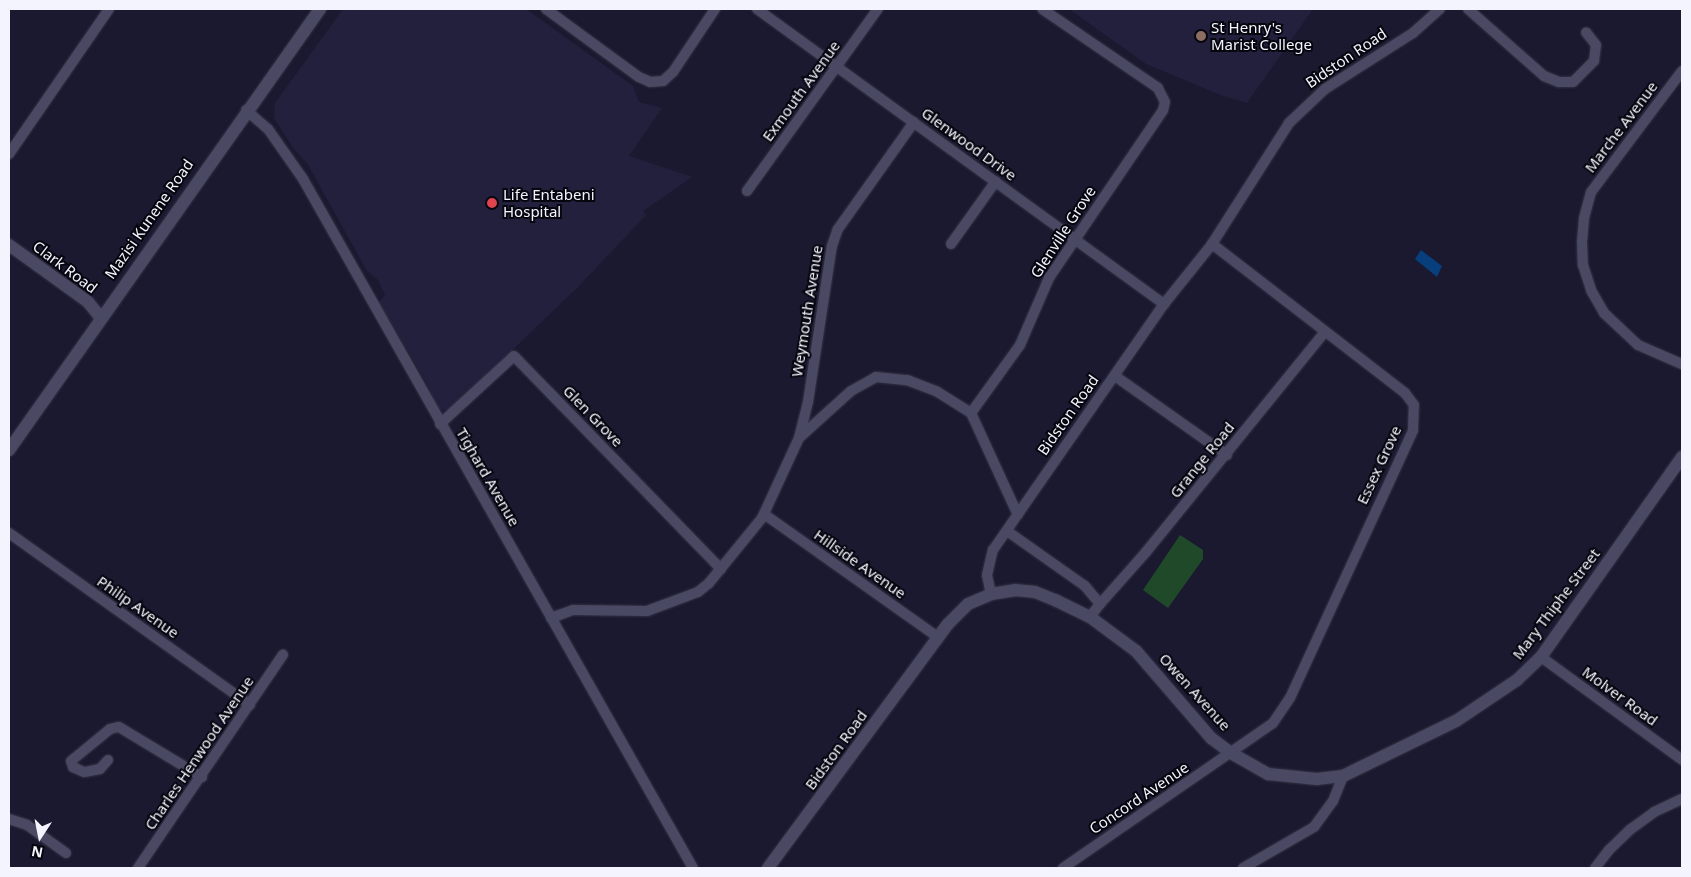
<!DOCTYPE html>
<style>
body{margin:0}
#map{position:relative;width:1691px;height:877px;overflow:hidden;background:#1a1930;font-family:"Noto Sans",sans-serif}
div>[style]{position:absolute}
.built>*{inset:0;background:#22203d}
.green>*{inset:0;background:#1f4929}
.water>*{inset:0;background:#073e7c}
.roads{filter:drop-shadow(0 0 1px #353445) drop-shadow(0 0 1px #353445)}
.minor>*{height:10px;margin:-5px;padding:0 5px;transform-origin:5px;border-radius:5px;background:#4a4963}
.tertiary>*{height:12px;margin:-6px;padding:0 6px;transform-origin:6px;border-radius:6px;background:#4a4963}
.dots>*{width:14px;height:14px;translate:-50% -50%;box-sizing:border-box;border:2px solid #06060f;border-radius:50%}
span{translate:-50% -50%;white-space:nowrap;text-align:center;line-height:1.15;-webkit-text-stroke:4px #06060f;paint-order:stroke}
.poi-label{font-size:15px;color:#f3f4fd}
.left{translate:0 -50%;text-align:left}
.street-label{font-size:15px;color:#f3f4fd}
.frame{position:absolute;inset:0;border:10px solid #f3f4fd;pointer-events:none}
.north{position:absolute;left:15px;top:812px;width:50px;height:50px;-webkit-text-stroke:4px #06060f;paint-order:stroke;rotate:191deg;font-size:14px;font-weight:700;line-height:20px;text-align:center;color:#f3f4fd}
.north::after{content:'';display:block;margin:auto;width:18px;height:22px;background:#f3f4fd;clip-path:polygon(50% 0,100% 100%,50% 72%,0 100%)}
</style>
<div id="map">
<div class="built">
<i style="clip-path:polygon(343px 9px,526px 9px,633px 86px,639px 102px,662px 108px,629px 156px,692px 177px,643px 211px,646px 215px,579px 286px,449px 411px,438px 409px,428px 386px,379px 302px,385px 295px,378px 280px,367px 271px,307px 163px,293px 148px,274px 118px,275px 103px)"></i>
<i style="clip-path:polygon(1069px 9px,1313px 9px,1247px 103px,1223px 96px,1146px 64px)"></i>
</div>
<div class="green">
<i style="clip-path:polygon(1180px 535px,1203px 550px,1203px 559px,1168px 608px,1143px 590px)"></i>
</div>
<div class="water">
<i style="clip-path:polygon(1421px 250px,1442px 266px,1437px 277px,1415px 259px)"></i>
</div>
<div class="roads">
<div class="minor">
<i style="left:546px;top:9px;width:115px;rotate:36.2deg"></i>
<i style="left:639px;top:77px;width:12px;rotate:24deg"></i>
<i style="left:650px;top:82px;width:13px;rotate:-4deg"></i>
<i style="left:663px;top:81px;width:13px;rotate:-42deg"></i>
<i style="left:673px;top:72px;width:76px;rotate:-56.3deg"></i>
<i style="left:757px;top:9px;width:503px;rotate:35.94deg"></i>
<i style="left:1468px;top:9px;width:101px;rotate:41.4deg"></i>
<i style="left:1544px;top:76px;width:16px;rotate:22deg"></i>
<i style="left:1559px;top:82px;width:14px"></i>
<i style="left:1573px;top:82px;width:30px;rotate:-45deg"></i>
<i style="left:1594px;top:61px;width:16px;rotate:-83deg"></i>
<i style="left:1596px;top:45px;width:16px;rotate:-128deg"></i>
<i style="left:1682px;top:71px;width:151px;rotate:126.9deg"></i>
<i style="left:1591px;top:192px;width:28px;rotate:105deg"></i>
<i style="left:1584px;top:219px;width:23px;rotate:95deg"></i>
<i style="left:1582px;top:242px;width:23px;rotate:88deg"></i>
<i style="left:1583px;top:265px;width:28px;rotate:72deg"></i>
<i style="left:1592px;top:292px;width:24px;rotate:60deg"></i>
<i style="left:1604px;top:313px;width:47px;rotate:43.3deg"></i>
<i style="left:1638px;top:345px;width:48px;rotate:23.4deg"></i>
<i style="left:246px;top:110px;width:29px;rotate:41deg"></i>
<i style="left:268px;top:129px;width:61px;rotate:55deg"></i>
<i style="left:303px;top:179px;width:792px;rotate:60.49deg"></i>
<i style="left:9px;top:154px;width:176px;rotate:-55.4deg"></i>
<i style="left:747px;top:191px;width:224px;rotate:-54.3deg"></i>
<i style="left:951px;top:244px;width:77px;rotate:-54.5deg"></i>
<i style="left:1115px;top:376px;width:137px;rotate:35.2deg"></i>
<i style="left:971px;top:413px;width:84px;rotate:-54.2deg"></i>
<i style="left:1020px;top:345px;width:73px;rotate:-66.6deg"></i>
<i style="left:1049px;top:278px;width:203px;rotate:-55.8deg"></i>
<i style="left:1163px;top:110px;width:8px;rotate:-76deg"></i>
<i style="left:1165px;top:102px;width:16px;rotate:-117deg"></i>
<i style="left:1158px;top:88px;width:140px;rotate:-145.7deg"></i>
<i style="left:440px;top:424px;width:100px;rotate:-42.6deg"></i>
<i style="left:514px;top:356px;width:297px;rotate:45.8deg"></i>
<i style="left:799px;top:438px;width:37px;rotate:-76deg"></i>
<i style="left:808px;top:402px;width:158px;rotate:-81.3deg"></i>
<i style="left:832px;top:246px;width:18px;rotate:-71deg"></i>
<i style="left:838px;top:229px;width:131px;rotate:-54.6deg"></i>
<i style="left:764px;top:514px;width:213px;rotate:35.3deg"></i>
<i style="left:1007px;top:531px;width:95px;rotate:35.2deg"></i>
<i style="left:1085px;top:586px;width:23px;rotate:50deg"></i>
<i style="left:1100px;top:604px;width:16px;rotate:128deg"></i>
<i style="left:9px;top:533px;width:296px;rotate:35.5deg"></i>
<i style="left:991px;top:594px;width:19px;rotate:-102deg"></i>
<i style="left:987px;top:575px;width:26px;rotate:-77deg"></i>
<i style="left:993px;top:550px;width:300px;rotate:-55.2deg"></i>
<i style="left:1164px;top:304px;width:77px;rotate:-51.3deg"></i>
<i style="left:1212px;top:244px;width:143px;rotate:-57.5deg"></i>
<i style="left:1289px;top:123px;width:50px;rotate:-43.4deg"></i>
<i style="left:1325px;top:89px;width:104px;rotate:-32.5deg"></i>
<i style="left:1413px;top:33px;width:36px;rotate:-42deg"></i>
<i style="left:1100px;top:604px;width:69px;rotate:-48.5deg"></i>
<i style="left:1146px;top:552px;width:282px;rotate:-50.9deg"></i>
<i style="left:551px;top:618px;width:23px;rotate:-20deg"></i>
<i style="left:573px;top:610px;width:74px;rotate:0.8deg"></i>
<i style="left:647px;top:611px;width:54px;rotate:-20.4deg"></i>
<i style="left:698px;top:592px;width:14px;rotate:-39deg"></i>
<i style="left:709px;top:583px;width:84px;rotate:-50.8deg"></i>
<i style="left:762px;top:518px;width:88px;rotate:-65.2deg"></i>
<i style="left:799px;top:438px;width:70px;rotate:-42.1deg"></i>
<i style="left:851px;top:391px;width:29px;rotate:-29deg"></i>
<i style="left:876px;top:377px;width:31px;rotate:6deg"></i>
<i style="left:907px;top:380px;width:31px;rotate:21deg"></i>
<i style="left:936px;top:391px;width:41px;rotate:32.2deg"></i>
<i style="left:971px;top:413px;width:112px;rotate:65.3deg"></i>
<i style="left:1541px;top:657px;width:175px;rotate:36.1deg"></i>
<i style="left:108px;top:760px;width:12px;rotate:132deg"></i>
<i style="left:100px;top:769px;width:16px;rotate:169deg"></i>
<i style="left:84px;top:772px;width:12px;rotate:-156deg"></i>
<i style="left:73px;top:767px;width:6px;rotate:-108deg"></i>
<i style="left:71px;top:761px;width:50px;rotate:-39.4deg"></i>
<i style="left:110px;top:729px;width:9px;rotate:-13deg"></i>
<i style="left:119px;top:727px;width:97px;rotate:31.1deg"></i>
<i style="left:9px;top:819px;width:19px;rotate:18deg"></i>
<i style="left:27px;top:825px;width:48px;rotate:35.7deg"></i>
<i style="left:138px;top:868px;width:258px;rotate:-55.8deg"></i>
<i style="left:1063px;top:868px;width:255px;rotate:-34.6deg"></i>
<i style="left:1273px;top:723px;width:30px;rotate:-56deg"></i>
<i style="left:1290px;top:698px;width:295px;rotate:-65.3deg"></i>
<i style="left:1413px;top:430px;width:25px;rotate:-88deg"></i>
<i style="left:1414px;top:405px;width:15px;rotate:-127deg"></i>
<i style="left:1405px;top:393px;width:244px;rotate:-142.3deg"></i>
<i style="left:1243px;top:868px;width:82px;rotate:-30deg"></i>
<i style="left:1314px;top:827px;width:32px;rotate:-54deg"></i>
<i style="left:1333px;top:801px;width:27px;rotate:-68deg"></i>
<i style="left:1595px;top:868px;width:23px;rotate:-52deg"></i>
<i style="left:1609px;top:850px;width:30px;rotate:-44deg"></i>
<i style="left:1631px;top:829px;width:29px;rotate:-36deg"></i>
<i style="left:1654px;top:812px;width:31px;rotate:-25deg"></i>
</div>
<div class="tertiary">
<i style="left:9px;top:245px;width:97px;rotate:35.8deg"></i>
<i style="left:88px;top:302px;width:19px;rotate:51deg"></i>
<i style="left:9px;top:450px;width:540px;rotate:-54.81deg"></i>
<i style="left:768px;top:868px;width:303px;rotate:-53.6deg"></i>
<i style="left:948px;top:624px;width:28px;rotate:-45deg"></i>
<i style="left:968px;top:604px;width:25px;rotate:-23deg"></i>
<i style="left:991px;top:594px;width:24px;rotate:-9deg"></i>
<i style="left:1015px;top:590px;width:20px;rotate:6deg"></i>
<i style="left:1035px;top:592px;width:22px;rotate:22deg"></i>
<i style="left:1055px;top:600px;width:39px;rotate:26deg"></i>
<i style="left:1090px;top:617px;width:57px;rotate:36.5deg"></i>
<i style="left:1136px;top:651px;width:115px;rotate:49.2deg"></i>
<i style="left:1211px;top:738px;width:25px;rotate:37deg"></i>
<i style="left:1231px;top:753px;width:43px;rotate:29.6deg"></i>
<i style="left:1268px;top:774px;width:49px;rotate:5.8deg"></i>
<i style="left:1317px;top:779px;width:26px;rotate:-7deg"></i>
<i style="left:1343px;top:776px;width:126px;rotate:-26deg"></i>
<i style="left:1456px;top:721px;width:73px;rotate:-33.9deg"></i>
<i style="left:1517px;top:680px;width:33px;rotate:-44deg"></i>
<i style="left:1541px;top:657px;width:245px;rotate:-54.8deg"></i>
</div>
</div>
<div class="dots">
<i style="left:1201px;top:36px;background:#8d6e63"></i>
<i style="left:492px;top:203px;background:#e0444e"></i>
</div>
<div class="poi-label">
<span class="left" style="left:1211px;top:36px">St Henry's<br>Marist College</span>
<span class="left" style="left:503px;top:203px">Life Entabeni<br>Hospital</span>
</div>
<div class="street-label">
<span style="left:1346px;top:58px;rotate:-34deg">Bidston Road</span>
<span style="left:801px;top:91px;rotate:-54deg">Exmouth Avenue</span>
<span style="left:1621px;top:127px;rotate:-53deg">Marche Avenue</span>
<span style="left:969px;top:144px;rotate:36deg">Glenwood Drive</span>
<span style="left:149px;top:219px;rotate:-55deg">Mazisi Kunene Road</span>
<span style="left:1063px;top:232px;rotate:-57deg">Glenville Grove</span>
<span style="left:65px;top:267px;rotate:37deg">Clark Road</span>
<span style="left:807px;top:311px;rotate:-81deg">Weymouth Avenue</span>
<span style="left:1068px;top:415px;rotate:-55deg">Bidston Road</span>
<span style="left:593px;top:416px;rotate:46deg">Glen Grove</span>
<span style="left:1202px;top:460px;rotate:-51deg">Grange Road</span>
<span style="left:1379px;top:465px;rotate:-65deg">Essex Grove</span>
<span style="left:488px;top:477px;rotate:60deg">Tighard Avenue</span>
<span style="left:860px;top:564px;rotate:35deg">Hillside Avenue</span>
<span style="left:1556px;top:604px;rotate:-53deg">Mary Thiphe Street</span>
<span style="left:138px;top:607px;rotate:35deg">Philip Avenue</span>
<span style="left:1195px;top:692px;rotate:48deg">Owen Avenue</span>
<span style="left:1620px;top:696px;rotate:36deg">Molver Road</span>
<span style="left:836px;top:750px;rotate:-54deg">Bidston Road</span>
<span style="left:199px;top:753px;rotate:-56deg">Charles Henwood Avenue</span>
<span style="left:1139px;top:798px;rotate:-34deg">Concord Avenue</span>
</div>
<div class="frame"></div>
<div class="north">N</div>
</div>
